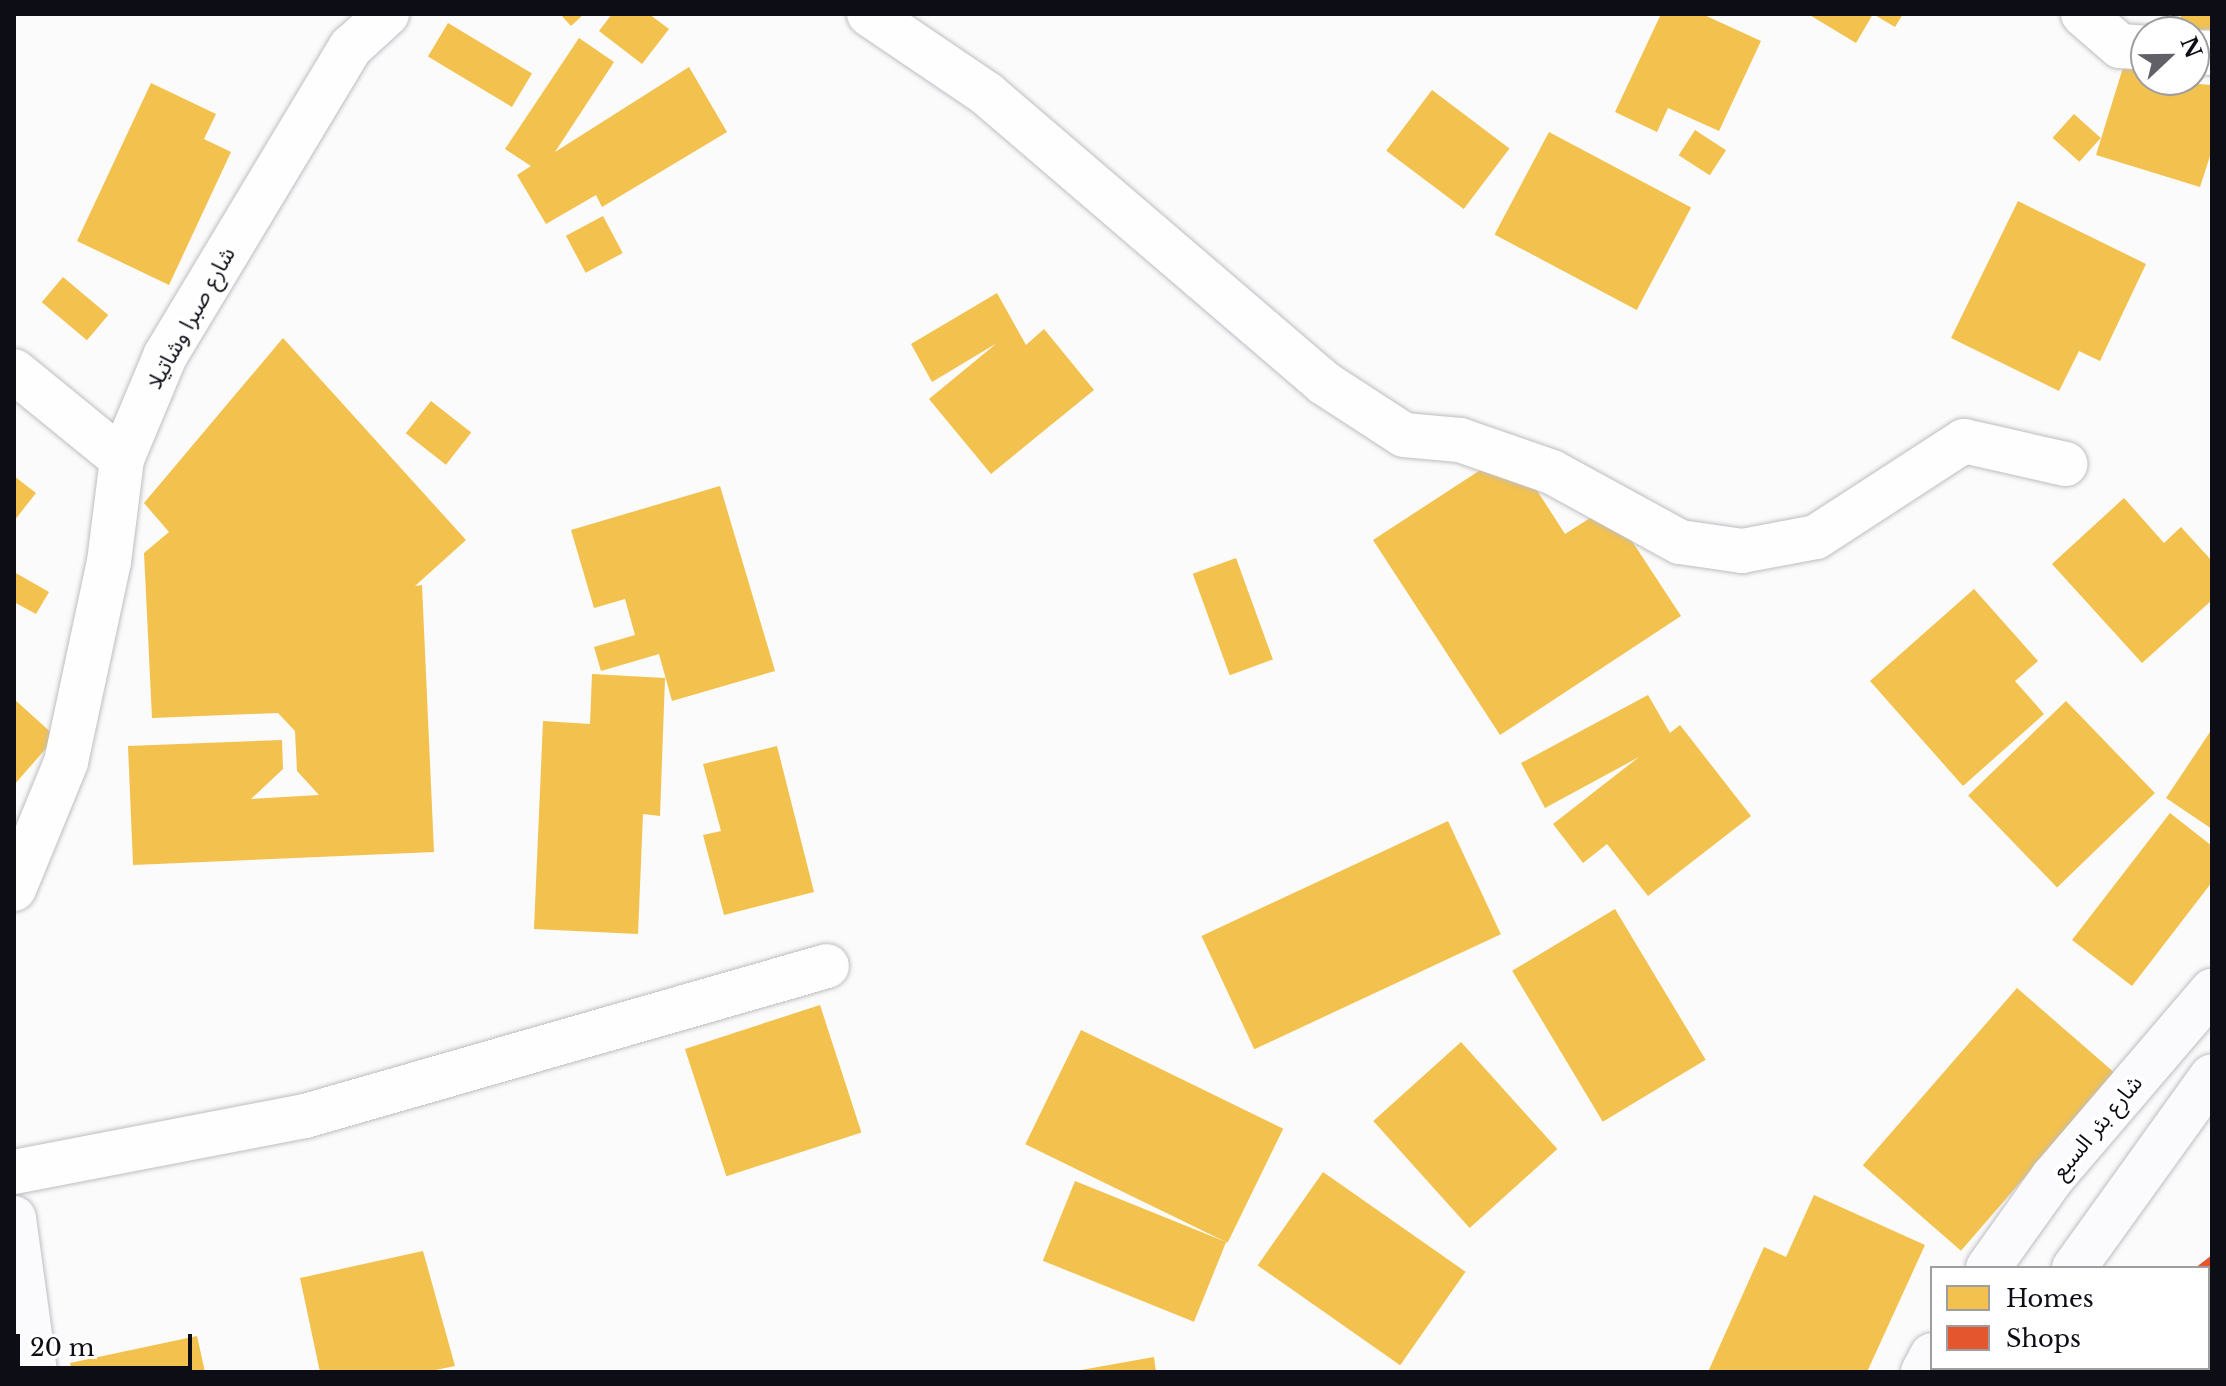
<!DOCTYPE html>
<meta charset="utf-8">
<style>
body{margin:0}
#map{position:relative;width:2226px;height:1386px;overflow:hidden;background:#fbfbfb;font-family:"Libre Baskerville","Noto Sans Arabic",serif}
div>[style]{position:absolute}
.homes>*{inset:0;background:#f2c14e;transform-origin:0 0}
.shops>*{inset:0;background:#e4572e}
.roads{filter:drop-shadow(0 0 2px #bebec3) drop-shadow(0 0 2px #bebec3)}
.street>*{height:44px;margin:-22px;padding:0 22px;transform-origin:22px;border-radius:22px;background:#fefefe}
.secondary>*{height:44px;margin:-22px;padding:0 22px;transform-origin:22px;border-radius:22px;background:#fbfbfd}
span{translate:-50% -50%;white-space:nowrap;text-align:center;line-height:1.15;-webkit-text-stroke:8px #fff;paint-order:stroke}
.street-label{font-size:22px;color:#0c0d15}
.frame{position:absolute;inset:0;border:16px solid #0c0d15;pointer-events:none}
.legend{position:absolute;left:1930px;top:1266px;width:280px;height:104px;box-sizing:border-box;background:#fff;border:2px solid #9e9ea1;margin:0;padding:10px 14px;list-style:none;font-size:24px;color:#0c0d15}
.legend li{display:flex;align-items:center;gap:16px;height:40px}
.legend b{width:40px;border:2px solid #9e9ea1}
.north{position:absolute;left:2130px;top:16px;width:80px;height:80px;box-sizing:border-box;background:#fff;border:2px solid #9e9ea1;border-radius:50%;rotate:68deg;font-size:22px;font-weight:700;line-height:32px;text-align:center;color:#0c0d15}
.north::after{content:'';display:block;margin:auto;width:28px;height:36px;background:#606066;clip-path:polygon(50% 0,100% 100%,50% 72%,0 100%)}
.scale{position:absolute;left:16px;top:1334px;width:176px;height:36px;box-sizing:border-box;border:4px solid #0c0d15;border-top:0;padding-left:10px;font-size:24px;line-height:28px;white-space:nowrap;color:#0c0d15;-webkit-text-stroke:6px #fff;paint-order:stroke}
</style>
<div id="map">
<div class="homes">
<i style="clip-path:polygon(560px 14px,584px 14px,571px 26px)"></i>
<i style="clip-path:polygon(612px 14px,649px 14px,669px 29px,642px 64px,599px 31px)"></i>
<i style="clip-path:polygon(1661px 14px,1702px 14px,1761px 41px,1719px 131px,1668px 108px,1657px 132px,1615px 112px)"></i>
<i style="clip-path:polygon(1808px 14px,1903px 14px,1895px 27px,1873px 14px,1856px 43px)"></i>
<i style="clip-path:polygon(2180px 14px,2212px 14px,2212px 29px,2184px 32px)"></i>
<i style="left:448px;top:23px;width:98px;height:39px;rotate:31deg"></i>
<i style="clip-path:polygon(579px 38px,614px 62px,555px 152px,689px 67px,727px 132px,602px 207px,596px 195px,546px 224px,517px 175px,531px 166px,505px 149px)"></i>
<i style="clip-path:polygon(2126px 58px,2146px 64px,2146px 80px,2212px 85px,2212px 150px,2200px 187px,2096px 155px)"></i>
<i style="clip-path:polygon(151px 83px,216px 114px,204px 139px,231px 152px,169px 285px,77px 241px)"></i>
<i style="left:1432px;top:90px;width:97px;height:76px;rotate:37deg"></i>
<i style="left:2074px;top:114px;width:36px;height:32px;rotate:42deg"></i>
<i style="left:1695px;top:130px;width:37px;height:30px;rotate:33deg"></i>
<i style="left:1549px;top:132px;width:161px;height:116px;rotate:28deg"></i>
<i style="clip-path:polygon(2018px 201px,2146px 264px,2100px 361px,2079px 351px,2059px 391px,1951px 338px)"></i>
<i style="left:603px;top:216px;width:42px;height:42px;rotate:62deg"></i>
<i style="left:63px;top:277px;width:59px;height:33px;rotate:40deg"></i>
<i style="clip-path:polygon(997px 293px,1026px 345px,1044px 329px,1094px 390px,991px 474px,929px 399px,997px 343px,932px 382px,911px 344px)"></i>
<i style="clip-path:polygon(283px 338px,466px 540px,415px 586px,422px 585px,434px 852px,133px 865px,128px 746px,282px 740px,283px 769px,251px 799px,319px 795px,297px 771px,295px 731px,278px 713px,152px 718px,144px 553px,169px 532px,144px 503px)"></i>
<i style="left:431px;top:401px;width:51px;height:41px;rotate:38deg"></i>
<i style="clip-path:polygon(1511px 450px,1565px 534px,1609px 506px,1681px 616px,1500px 735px,1373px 540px)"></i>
<i style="clip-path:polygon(14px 476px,36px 493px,14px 521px)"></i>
<i style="clip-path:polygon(720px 486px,775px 671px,672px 701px,659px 654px,601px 671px,594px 647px,635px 635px,625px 599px,594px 608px,571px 530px)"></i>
<i style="clip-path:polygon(2124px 498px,2164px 543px,2181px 527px,2212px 561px,2212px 600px,2142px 663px,2052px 564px)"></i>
<i style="left:1236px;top:558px;width:108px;height:46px;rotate:70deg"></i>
<i style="clip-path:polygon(14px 572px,49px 592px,36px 614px,14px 602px)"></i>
<i style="clip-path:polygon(1974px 589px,2038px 661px,2015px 681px,2044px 714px,1963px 786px,1870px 681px)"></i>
<i style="clip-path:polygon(592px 674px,665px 678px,660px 816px,643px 814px,638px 934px,534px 929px,543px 721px,590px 724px)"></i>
<i style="clip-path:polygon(1648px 695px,1670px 733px,1680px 725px,1751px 816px,1648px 896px,1607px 844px,1583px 863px,1553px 824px,1639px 757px,1545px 808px,1521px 763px)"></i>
<i style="clip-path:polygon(14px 699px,56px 737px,14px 785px)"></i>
<i style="left:2066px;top:701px;width:128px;height:136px;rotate:46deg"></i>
<i style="clip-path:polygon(2212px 729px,2212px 829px,2166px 798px)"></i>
<i style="clip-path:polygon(777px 746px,814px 892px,724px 915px,703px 835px,721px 831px,703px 764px)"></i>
<i style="clip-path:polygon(2170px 813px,2212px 846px,2212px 882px,2132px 986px,2072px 940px)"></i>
<i style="left:1448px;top:821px;width:125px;height:272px;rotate:65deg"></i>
<i style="left:1615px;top:909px;width:176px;height:120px;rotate:59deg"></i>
<i style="left:2017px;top:988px;width:130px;height:235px;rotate:41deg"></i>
<i style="left:820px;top:1005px;width:134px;height:142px;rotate:72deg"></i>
<i style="left:1081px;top:1030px;width:225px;height:127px;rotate:26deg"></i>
<i style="left:1461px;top:1042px;width:144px;height:118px;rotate:48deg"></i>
<i style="left:1323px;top:1172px;width:174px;height:114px;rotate:35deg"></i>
<i style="left:1075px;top:1181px;width:163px;height:86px;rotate:22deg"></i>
<i style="clip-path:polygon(1814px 1195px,1925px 1245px,1867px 1372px,1708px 1372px,1764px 1247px,1786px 1257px)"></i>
<i style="clip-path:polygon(423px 1251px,455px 1366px,426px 1372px,320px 1372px,300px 1278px)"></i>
<i style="clip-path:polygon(197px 1336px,205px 1372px,72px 1372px,70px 1363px)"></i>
<i style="clip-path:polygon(2208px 1354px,2212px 1372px,2157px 1368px,2208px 1368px)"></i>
<i style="clip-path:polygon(1154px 1357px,1156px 1372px,1082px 1372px,1081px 1370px)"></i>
</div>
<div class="shops">
<i style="clip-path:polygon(2212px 1255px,2212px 1342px,2208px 1268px,2195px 1268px)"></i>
</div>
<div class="roads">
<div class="street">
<i style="left:869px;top:14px;width:143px;rotate:34.1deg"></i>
<i style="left:987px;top:94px;width:444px;rotate:40.6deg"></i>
<i style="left:1324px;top:383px;width:95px;rotate:33deg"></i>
<i style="left:1404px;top:435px;width:56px;rotate:5.1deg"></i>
<i style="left:1460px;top:440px;width:97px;rotate:19.2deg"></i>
<i style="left:1552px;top:472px;width:146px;rotate:28.7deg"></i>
<i style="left:1680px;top:542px;width:63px;rotate:8.3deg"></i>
<i style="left:1742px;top:551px;width:75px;rotate:-10.7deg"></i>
<i style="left:1816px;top:537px;width:176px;rotate:-33deg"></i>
<i style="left:1964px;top:441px;width:104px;rotate:12.8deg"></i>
<i style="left:2083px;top:14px;width:49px;rotate:40.9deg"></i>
<i style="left:2120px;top:46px;width:26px;rotate:4deg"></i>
<i style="left:2194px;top:52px;width:18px;rotate:3deg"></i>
<i style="left:14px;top:371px;width:139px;rotate:39.2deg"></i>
<i style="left:14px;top:889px;width:137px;rotate:-67.7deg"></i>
<i style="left:66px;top:762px;width:205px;rotate:-77.9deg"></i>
<i style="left:109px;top:562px;width:104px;rotate:-82.8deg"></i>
<i style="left:122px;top:459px;width:112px;rotate:-67.3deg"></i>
<i style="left:165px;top:356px;width:361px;rotate:-59deg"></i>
<i style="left:351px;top:47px;width:49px;rotate:-42.5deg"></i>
<i style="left:14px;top:1172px;width:296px;rotate:-10.9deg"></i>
<i style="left:305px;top:1116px;width:543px;rotate:-16.03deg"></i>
</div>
<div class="secondary">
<i style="left:14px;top:1218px;width:155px;rotate:82.2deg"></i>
<i style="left:1988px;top:1268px;width:112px;rotate:-54.5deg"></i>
<i style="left:2053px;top:1177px;width:245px;rotate:-49.5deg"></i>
<i style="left:2074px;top:1268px;width:236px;rotate:-54.3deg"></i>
<i style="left:2039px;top:1368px;width:4px;rotate:76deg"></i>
<i style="left:1923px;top:1372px;width:19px;rotate:-62deg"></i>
<i style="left:2004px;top:1372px;width:4px;rotate:-63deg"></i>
</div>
</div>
<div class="street-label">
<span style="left:191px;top:318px;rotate:-61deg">شارع صبرا وشاتيلا</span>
<span style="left:2097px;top:1127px;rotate:-50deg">شارع بئر السبع</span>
</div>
<div class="frame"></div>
<ul class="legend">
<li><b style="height:22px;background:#f2c14e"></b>Homes</li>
<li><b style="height:22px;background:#e4572e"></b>Shops</li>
</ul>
<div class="north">N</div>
<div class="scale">20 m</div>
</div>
